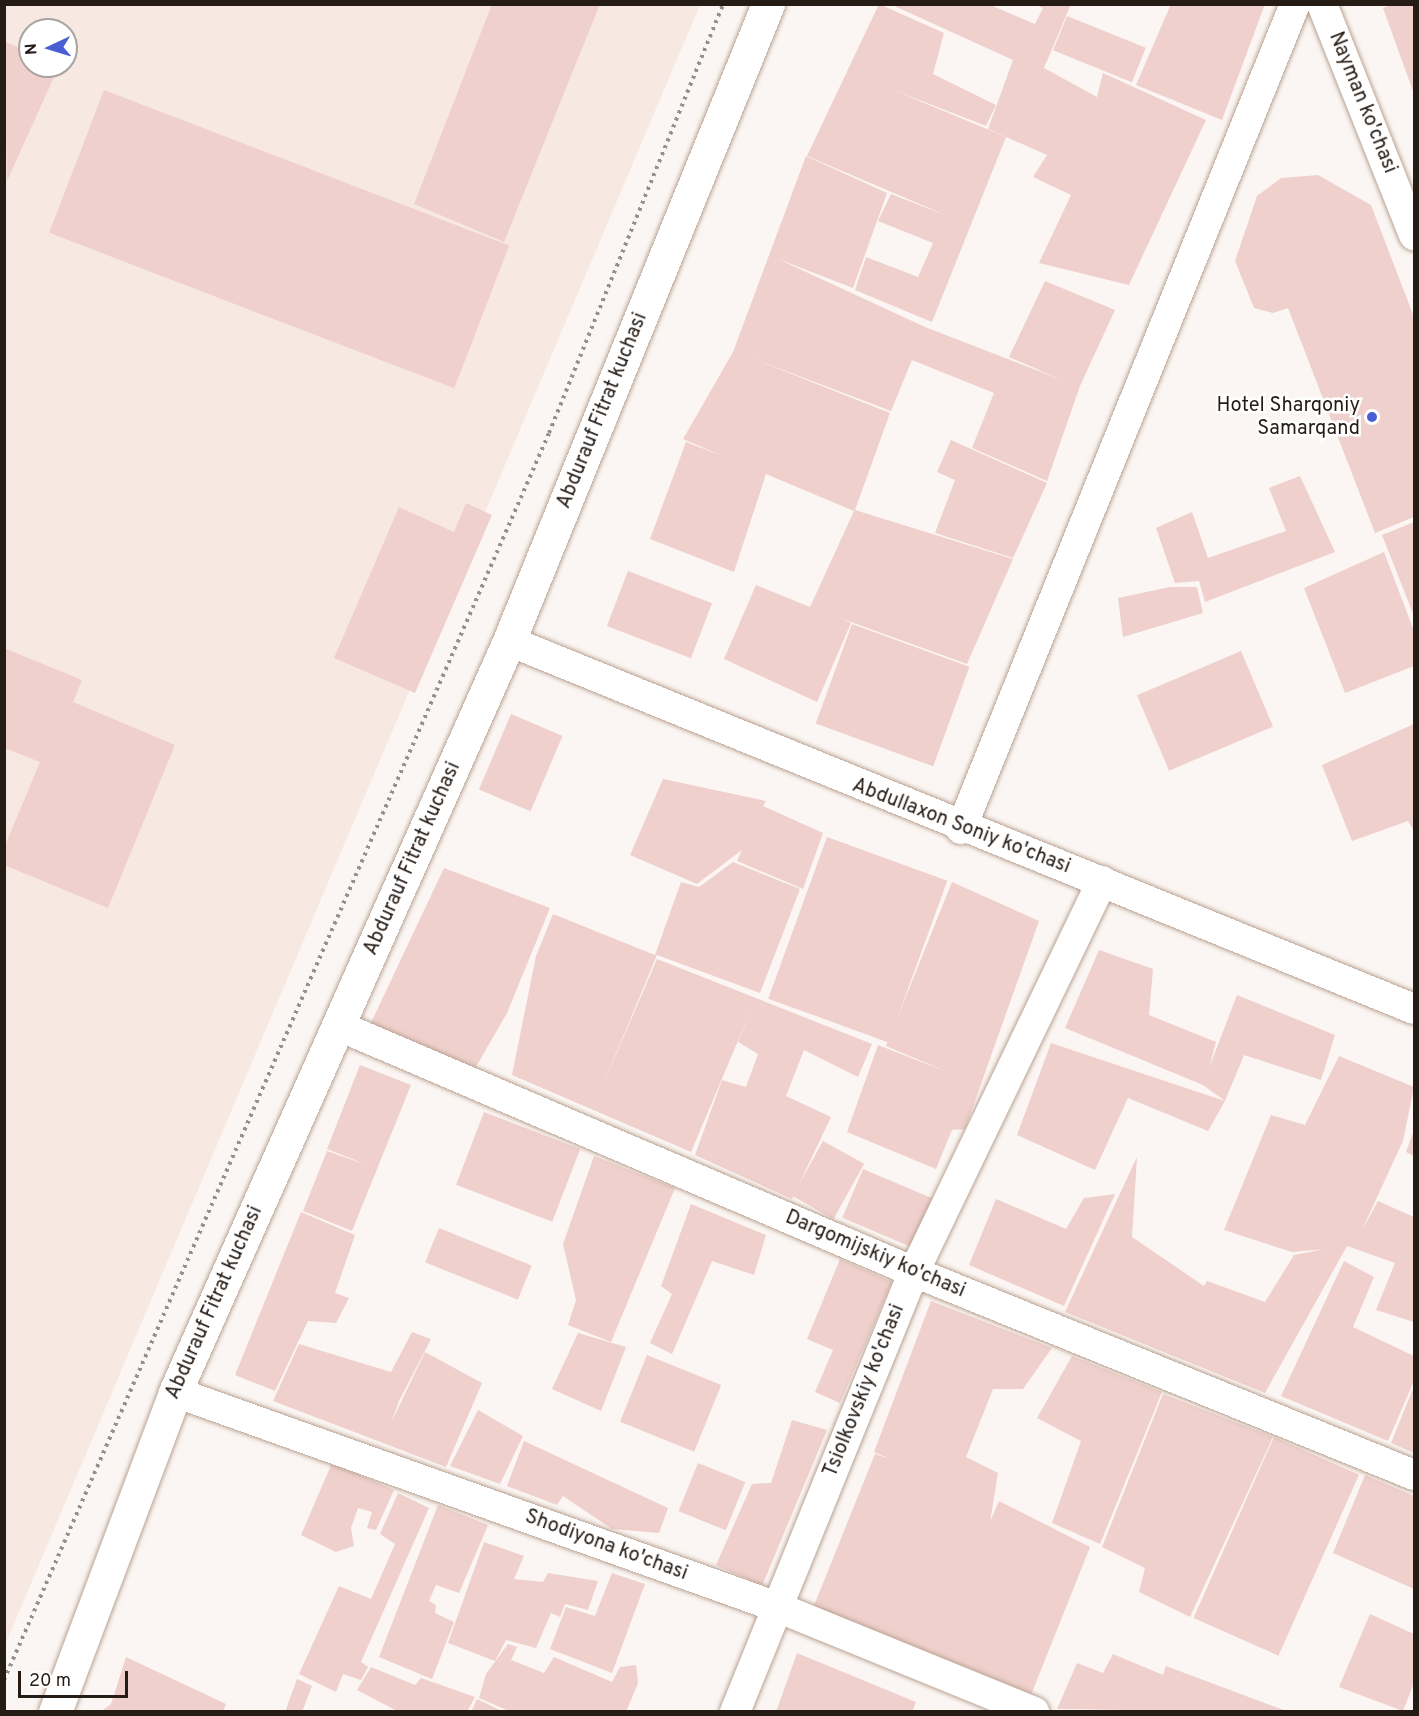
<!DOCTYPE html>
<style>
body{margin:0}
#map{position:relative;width:1419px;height:1716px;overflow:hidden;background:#fbf6f3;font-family:Overpass,sans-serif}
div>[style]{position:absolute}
.built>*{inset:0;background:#f7e9e1}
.building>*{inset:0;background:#efd0cc;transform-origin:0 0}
.path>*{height:4px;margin-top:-2px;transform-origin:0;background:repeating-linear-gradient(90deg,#968f8a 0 3px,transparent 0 7.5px)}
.roads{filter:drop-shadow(0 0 2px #baa292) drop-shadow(0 0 2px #baa292)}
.minor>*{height:30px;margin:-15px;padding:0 15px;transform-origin:15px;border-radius:15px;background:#fff}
.tertiary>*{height:33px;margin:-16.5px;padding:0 16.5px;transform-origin:16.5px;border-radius:16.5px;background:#fff}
.dots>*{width:16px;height:16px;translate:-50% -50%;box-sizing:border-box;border:3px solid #fff;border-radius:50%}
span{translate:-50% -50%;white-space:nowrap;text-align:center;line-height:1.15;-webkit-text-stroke:5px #fff;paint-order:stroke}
.street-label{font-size:20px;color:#251c16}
.poi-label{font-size:20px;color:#251c16}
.right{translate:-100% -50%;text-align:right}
.frame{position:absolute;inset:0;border:6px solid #251c16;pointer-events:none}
.north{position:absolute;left:18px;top:18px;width:60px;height:60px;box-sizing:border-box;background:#fff;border:2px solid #a8a4a2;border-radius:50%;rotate:266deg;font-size:16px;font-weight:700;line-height:24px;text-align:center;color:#251c16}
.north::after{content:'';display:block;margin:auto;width:21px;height:27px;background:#495ed2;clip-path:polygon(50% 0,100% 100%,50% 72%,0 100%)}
.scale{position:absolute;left:18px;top:1671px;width:110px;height:27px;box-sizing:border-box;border:3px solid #251c16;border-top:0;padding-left:8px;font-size:18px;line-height:21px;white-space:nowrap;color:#251c16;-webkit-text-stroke:4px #fff;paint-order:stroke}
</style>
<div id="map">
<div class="built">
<i style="clip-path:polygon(evenodd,5px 5px,700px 5px,5px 1645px,5px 5px,30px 30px,66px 30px,66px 66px,30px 66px,30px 30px)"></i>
</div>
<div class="building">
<i style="clip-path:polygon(492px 4px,600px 4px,504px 242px,414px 204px)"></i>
<i style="clip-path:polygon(879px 4px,944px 33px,933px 74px,996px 105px,986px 126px,891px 89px,1006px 137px,932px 322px,855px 290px,866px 257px,918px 277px,933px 243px,878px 221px,891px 194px,950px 217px,807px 156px)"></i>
<i style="clip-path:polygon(890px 4px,988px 4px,1035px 24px,1043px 8px,1034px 4px,1071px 4px,1044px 68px,1097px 97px,1103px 73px,1206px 120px,1129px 285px,1039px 263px,1071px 195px,1033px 177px,1047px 155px,988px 129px,1013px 60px)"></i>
<i style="clip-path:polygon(1171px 4px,1265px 4px,1222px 120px,1136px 85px)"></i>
<i style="clip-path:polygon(1393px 4px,1414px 4px,1414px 94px,1383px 8px)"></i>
<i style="left:1067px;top:16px;width:85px;height:37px;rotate:22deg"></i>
<i style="clip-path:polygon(4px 41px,30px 53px,30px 66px,59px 66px,7px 181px)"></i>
<i style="left:104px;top:90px;width:434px;height:153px;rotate:21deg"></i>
<i style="clip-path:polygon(806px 156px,887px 193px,853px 288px,778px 259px,925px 327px,1062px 380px,1009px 357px,1045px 281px,1115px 310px,1080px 386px,1047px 481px,972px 448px,994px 393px,912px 360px,891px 411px,741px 354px,890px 413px,855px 510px,1013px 559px,967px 664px,837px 617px,851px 623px,817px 702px,724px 659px,756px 585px,810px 607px,854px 511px,766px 474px,734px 572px,650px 539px,686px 442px,723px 456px,683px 439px,733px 352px)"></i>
<i style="clip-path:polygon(1318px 175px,1371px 205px,1414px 317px,1414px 517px,1375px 533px,1288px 308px,1273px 313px,1254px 308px,1235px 261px,1257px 196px,1281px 178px)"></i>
<i style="clip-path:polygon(951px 440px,1047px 483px,1013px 558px,935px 533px,955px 480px,937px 472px)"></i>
<i style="clip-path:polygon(1300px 476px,1335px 552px,1205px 602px,1199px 581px,1175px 583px,1156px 528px,1192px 512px,1208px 558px,1286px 531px,1269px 488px)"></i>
<i style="clip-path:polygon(466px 503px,492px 515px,415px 693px,334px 658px,399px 507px,454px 532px)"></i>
<i style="clip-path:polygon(1414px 522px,1414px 616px,1382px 535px)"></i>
<i style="clip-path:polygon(1384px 552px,1414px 631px,1414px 666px,1345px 693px,1304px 588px)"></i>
<i style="left:628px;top:571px;width:90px;height:59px;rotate:21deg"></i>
<i style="clip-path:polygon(1170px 587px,1197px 587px,1203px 613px,1123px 637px,1118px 598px)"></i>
<i style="left:852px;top:624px;width:125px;height:106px;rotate:20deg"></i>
<i style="clip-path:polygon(4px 648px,82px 680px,73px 702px,175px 745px,108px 908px,4px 865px,4px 848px,40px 762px,4px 748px)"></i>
<i style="left:1241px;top:651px;width:82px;height:113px;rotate:67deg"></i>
<i style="left:511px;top:714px;width:56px;height:82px;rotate:23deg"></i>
<i style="clip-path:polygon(1414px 724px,1414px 831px,1408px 821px,1352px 841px,1322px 765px)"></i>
<i style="clip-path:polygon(663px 779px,766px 801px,763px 806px,823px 833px,803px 889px,737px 861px,742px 850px,697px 884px,630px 855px)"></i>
<i style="left:827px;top:837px;width:128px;height:172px;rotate:20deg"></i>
<i style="clip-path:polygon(733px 862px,800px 889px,760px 993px,657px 955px,600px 1092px,657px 959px,872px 1044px,858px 1077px,804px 1050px,786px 1096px,831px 1117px,792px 1199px,695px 1155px,722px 1080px,746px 1087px,758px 1054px,738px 1042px,754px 1003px,691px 1152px,512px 1075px,536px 956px,553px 914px,655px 955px,681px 882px,699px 887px)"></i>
<i style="clip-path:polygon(444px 868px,550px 908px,507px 1013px,473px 1072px,369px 1027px)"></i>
<i style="clip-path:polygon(952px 882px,1039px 921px,965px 1129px,952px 1130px,936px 1169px,847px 1132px,878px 1045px,950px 1073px,886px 1046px)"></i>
<i style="clip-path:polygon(1099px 950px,1153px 969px,1149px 1015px,1216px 1042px,1209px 1068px,1237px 995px,1335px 1035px,1321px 1080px,1244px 1055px,1225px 1101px,1203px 1085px,1065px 1028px)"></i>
<i style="clip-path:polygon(1051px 1043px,1225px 1101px,1208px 1131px,1128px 1098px,1095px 1170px,1017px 1135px)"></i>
<i style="clip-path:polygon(1339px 1056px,1414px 1087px,1403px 1141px,1361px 1232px,1378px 1201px,1414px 1217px,1414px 1322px,1376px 1310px,1395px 1263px,1347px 1246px,1265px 1393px,1065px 1312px,1137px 1157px,1132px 1237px,1204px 1286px,1207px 1281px,1265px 1302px,1294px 1255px,1324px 1249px,1292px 1252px,1224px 1230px,1271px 1115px,1305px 1125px)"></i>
<i style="clip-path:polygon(360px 1065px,411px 1085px,352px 1231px,303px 1211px,327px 1151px,367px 1165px,327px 1149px)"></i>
<i style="left:484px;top:1112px;width:103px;height:78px;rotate:21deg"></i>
<i style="clip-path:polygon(1414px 1130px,1414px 1156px,1406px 1152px)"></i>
<i style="left:823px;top:1141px;width:47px;height:63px;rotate:29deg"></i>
<i style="clip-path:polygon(594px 1156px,675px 1188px,611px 1342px,568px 1325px,576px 1300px,563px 1244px)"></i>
<i style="left:863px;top:1169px;width:75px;height:53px;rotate:23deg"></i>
<i style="clip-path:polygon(1115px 1194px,1064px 1306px,969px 1265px,996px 1199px,1066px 1229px,1084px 1198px)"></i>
<i style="clip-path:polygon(691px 1204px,766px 1235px,754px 1275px,712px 1261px,672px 1354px,650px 1343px,672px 1294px,661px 1286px)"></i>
<i style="clip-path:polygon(301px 1212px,355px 1235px,335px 1293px,349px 1298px,336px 1323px,308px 1321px,275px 1391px,235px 1375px)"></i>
<i style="left:439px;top:1228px;width:100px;height:37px;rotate:22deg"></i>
<i style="clip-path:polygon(840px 1259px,892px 1282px,840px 1403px,815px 1392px,833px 1350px,807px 1339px)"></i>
<i style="clip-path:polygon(1344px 1261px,1374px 1277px,1353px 1327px,1414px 1356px,1414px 1381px,1388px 1441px,1281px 1396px)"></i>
<i style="clip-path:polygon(931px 1301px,1052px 1348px,1023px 1389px,993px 1389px,966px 1457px,998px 1473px,990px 1522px,999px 1501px,1090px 1547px,1029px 1700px,813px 1608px,875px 1454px,890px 1459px,874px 1452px)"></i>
<i style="clip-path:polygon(412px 1332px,431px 1339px,399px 1401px,391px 1423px,425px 1352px,482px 1383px,446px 1467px,273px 1401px,299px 1344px,391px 1372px)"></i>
<i style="clip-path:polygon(578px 1333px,626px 1347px,601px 1411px,552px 1389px)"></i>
<i style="left:647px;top:1355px;width:80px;height:72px;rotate:22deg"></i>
<i style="clip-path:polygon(1072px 1356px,1162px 1392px,1100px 1544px,1052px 1523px,1081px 1441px,1037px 1418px)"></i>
<i style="clip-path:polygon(1414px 1386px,1414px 1453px,1391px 1443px)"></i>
<i style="clip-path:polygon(1163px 1394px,1273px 1437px,1190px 1617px,1139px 1592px,1145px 1568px,1102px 1547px)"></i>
<i style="clip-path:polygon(478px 1410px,523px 1436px,500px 1484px,450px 1466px)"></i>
<i style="clip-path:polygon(792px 1420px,827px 1430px,762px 1586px,716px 1565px,752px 1484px,771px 1483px)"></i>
<i style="left:1274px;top:1437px;width:93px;height:198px;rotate:24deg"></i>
<i style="clip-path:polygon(524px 1441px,668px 1508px,659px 1533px,612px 1529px,563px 1496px,557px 1505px,507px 1486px)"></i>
<i style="clip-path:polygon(332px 1463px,394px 1490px,376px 1530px,367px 1528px,372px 1512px,358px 1508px,351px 1528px,354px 1546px,336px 1552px,301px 1535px)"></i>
<i style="left:698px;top:1463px;width:51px;height:52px;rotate:22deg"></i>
<i style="clip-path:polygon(1365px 1475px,1414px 1496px,1414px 1589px,1333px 1553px)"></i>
<i style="clip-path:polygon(398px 1493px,429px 1508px,361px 1662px,368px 1667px,361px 1680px,343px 1674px,336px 1692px,299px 1674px,339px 1586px,371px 1599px,395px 1544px,380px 1534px)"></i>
<i style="clip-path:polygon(438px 1505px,488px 1525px,459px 1593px,436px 1585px,429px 1601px,436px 1605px,435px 1613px,454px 1622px,432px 1679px,379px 1657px)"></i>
<i style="clip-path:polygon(484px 1542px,524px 1556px,514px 1579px,543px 1582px,548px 1573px,598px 1581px,588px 1610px,565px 1604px,560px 1617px,551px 1613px,536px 1648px,506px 1640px,495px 1661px,448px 1643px)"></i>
<i style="clip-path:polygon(612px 1573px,645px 1584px,612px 1673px,550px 1649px,566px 1607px,595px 1616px)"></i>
<i style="clip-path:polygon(1370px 1614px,1414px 1634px,1414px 1683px,1403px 1711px,1339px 1687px)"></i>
<i style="clip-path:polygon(508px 1644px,517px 1647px,511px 1660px,544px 1673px,554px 1657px,612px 1682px,620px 1667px,636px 1665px,638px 1683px,626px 1712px,511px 1712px,479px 1698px,486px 1674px)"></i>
<i style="clip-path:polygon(797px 1653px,916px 1702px,912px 1712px,776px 1712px)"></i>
<i style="clip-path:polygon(1113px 1654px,1163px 1675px,1166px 1666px,1289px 1712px,1057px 1709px,1077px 1663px,1103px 1673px)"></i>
<i style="clip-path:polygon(126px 1657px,226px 1704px,223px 1712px,100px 1712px,111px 1704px)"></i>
<i style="clip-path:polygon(371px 1667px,415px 1685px,421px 1678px,475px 1697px,467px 1712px,399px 1712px,357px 1690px)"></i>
<i style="clip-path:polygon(297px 1679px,312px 1686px,302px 1712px,285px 1712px)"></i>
<i style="clip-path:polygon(477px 1699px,504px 1712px,471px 1712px)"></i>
</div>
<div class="path">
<i style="left:4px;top:1680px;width:1361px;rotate:-66.39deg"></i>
<i style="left:549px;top:433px;width:463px;rotate:-67.9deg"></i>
</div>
<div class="roads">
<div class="minor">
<i style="left:1322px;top:4px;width:249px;rotate:68.3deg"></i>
<i style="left:509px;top:641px;width:977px;rotate:22.13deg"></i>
<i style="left:961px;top:829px;width:890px;rotate:-67.96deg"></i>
<i style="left:339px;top:1026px;width:625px;rotate:23.16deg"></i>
<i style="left:914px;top:1272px;width:540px;rotate:22.1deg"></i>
<i style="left:175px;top:1392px;width:639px;rotate:19.65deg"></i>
<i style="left:777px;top:1607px;width:278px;rotate:22.2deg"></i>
<i style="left:735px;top:1712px;width:475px;rotate:-67.9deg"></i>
<i style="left:914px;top:1272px;width:434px;rotate:-64.3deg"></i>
</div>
<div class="tertiary">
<i style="left:55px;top:1712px;width:342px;rotate:-69.4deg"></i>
<i style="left:175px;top:1392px;width:822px;rotate:-66.02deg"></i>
<i style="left:509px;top:641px;width:688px;rotate:-67.87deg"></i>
</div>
</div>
<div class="dots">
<i style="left:1372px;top:417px;background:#495ed2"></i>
</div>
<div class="street-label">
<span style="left:1362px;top:103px;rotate:68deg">Nayman ko'chasi</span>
<span style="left:603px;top:411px;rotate:-68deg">Abdurauf Fitrat kuchasi</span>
<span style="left:961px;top:827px;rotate:21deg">Abdullaxon Soniy ko'chasi</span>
<span style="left:413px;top:859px;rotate:-66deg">Abdurauf Fitrat kuchasi</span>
<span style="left:875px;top:1255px;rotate:23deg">Dargomijskiy ko'chasi</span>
<span style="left:215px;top:1303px;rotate:-66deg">Abdurauf Fitrat kuchasi</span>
<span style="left:865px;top:1391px;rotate:-68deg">Tsiolkovskiy ko'chasi</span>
<span style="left:606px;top:1546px;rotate:20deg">Shodiyona ko'chasi</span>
</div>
<div class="poi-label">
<span class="right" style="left:1360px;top:418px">Hotel Sharqoniy<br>Samarqand</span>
</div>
<div class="frame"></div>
<div class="north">N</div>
<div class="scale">20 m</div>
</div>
